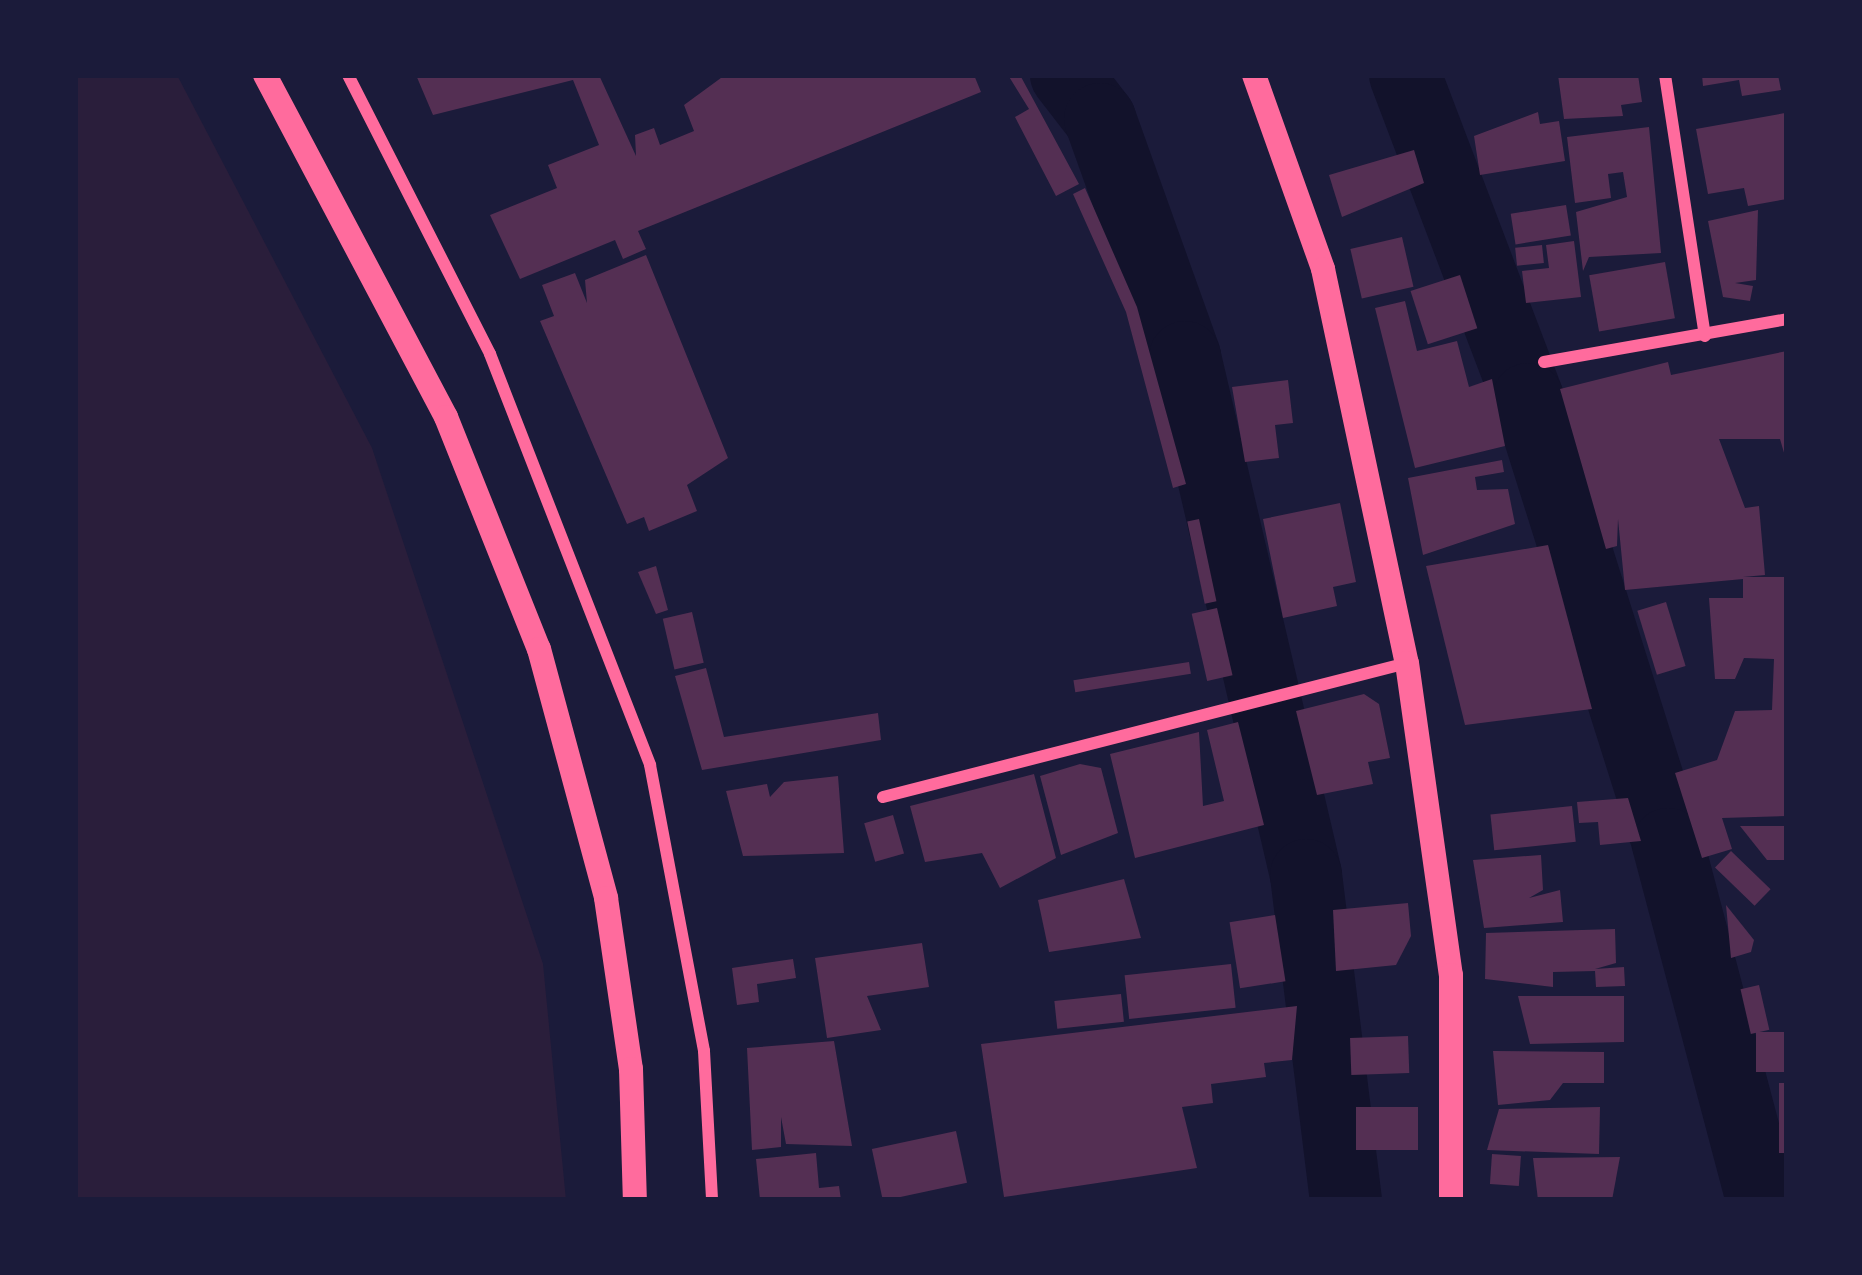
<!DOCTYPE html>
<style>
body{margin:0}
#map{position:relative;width:1862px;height:1275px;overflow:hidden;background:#1b1b3a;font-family:"Crimson Pro",serif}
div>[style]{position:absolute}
.green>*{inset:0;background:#2a1e3b}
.river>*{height:72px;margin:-36px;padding:0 36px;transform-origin:36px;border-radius:36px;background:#12122b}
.building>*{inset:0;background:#542f53;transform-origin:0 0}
.minor>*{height:12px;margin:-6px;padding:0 6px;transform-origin:6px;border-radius:6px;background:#ff6b9d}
.secondary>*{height:24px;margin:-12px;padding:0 12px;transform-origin:12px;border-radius:12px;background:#ff6b9d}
span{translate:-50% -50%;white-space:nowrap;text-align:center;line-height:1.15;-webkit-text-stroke:12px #1b1b3a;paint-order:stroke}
.frame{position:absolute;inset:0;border:78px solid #1b1b3a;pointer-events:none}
</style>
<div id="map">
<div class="green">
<i style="clip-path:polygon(75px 75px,177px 75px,372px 448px,543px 964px,566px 1200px,75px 1200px)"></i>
</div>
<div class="river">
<i style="left:1066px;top:75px;width:56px;rotate:52.3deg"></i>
<i style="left:1100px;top:119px;width:253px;rotate:70.3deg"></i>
<i style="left:1185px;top:357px;width:532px;rotate:76.85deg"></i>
<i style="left:1306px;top:875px;width:327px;rotate:83deg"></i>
<i style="left:1405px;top:75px;width:347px;rotate:69.2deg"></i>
<i style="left:1528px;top:399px;width:467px;rotate:72.5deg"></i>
<i style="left:1668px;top:844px;width:368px;rotate:75.2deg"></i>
</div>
<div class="building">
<i style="clip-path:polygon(416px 75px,599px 75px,636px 156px,635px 135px,654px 128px,660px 145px,694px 131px,684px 105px,725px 75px,974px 75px,981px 92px,638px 231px,646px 249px,623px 259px,615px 240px,520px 279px,490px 215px,557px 188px,548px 165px,599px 145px,573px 80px,433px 115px)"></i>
<i style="clip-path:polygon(1008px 75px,1020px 75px,1079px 184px,1056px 196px,1015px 117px,1029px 109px)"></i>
<i style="clip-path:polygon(1558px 75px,1638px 75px,1642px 102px,1621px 105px,1623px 116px,1564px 119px)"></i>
<i style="clip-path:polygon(1702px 75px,1778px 75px,1781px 90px,1742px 96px,1739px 80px,1703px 86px)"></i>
<i style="clip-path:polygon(1538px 112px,1540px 124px,1559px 121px,1565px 161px,1480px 175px,1474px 136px)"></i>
<i style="clip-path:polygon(1785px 113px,1787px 199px,1748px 206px,1744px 188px,1708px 194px,1696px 129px)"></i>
<i style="clip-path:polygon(1649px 127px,1661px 253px,1589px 257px,1583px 271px,1576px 212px,1627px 197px,1623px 172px,1608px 174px,1611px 198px,1575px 203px,1567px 137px)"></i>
<i style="clip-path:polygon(1414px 150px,1424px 183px,1342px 217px,1329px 175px)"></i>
<i style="clip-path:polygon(1085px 188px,1137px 307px,1186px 484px,1173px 488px,1126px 312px,1073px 194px)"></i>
<i style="left:1566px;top:205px;width:31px;height:56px;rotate:81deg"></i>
<i style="clip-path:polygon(1758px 210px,1756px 280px,1735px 283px,1753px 286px,1750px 301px,1723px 297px,1708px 221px)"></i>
<i style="left:1402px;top:237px;width:51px;height:53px;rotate:77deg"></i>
<i style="clip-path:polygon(1574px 241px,1581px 297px,1526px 303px,1522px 271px,1549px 268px,1546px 245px)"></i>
<i style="left:1542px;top:245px;width:18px;height:27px;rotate:84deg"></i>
<i style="clip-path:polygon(646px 255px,728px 458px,687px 485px,697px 511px,649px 531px,644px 517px,627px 524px,540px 321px,554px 316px,542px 285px,575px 273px,587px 303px,585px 280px)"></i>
<i style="left:1665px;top:262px;width:57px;height:77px;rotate:80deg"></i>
<i style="left:1460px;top:275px;width:56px;height:52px;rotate:72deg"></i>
<i style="clip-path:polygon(1405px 301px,1417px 351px,1457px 341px,1469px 387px,1492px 379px,1505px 446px,1415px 468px,1375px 308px)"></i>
<i style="clip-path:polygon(1787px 351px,1787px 463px,1780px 439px,1719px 439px,1745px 508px,1759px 506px,1765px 575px,1743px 577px,1787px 577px,1787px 816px,1722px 818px,1732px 849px,1702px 858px,1675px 773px,1717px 760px,1735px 711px,1772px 710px,1774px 659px,1744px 658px,1735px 679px,1715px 679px,1709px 598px,1743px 598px,1743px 579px,1625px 590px,1618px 519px,1617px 546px,1606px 549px,1560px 389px,1668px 362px,1671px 375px)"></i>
<i style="clip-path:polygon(1288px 380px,1293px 423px,1275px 425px,1279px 458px,1245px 462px,1232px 387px)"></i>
<i style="clip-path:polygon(1502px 460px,1504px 472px,1475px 477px,1477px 490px,1508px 489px,1515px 524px,1423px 555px,1408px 478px)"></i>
<i style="clip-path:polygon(1340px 503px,1356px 582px,1333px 587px,1337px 606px,1283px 618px,1263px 519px)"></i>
<i style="left:1199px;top:519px;width:84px;height:12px;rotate:78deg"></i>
<i style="clip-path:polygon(1548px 545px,1592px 709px,1465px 725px,1426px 566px)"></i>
<i style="clip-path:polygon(656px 566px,668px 610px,656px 614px,638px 572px)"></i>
<i style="left:1666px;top:602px;width:67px;height:30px;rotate:73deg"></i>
<i style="left:1217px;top:608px;width:69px;height:26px;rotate:77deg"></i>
<i style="left:692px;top:612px;width:52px;height:30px;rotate:77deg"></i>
<i style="left:1189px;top:662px;width:12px;height:117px;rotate:81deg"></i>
<i style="clip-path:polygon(706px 668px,724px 737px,878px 713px,881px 740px,702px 770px,675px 676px)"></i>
<i style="clip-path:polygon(1364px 694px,1379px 704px,1390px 758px,1368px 762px,1373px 784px,1317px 795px,1296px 711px)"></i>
<i style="clip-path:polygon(1238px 722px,1264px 825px,1135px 858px,1110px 754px,1199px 732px,1203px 806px,1224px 801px,1207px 730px)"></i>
<i style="clip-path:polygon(1080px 764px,1101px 768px,1118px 833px,1061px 855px,1040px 776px)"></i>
<i style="clip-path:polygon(1034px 774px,1056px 858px,1000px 888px,982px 853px,925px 862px,910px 806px)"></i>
<i style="clip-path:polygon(838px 776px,844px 853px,743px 856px,726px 791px,767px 784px,770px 797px,784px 782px)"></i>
<i style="clip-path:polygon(1628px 798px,1641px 841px,1600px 845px,1598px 822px,1579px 823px,1577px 802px)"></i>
<i style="left:1572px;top:806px;width:36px;height:82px;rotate:84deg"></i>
<i style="left:893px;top:815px;width:40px;height:30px;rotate:74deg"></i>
<i style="clip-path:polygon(1740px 826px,1787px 826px,1787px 860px,1767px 860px)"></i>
<i style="left:1731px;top:851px;width:55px;height:23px;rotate:44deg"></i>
<i style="clip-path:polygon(1541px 855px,1543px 890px,1529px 898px,1560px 890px,1563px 922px,1484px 928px,1473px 860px)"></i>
<i style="clip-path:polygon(1124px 879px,1141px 938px,1049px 952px,1038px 900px)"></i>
<i style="clip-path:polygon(1408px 903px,1411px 936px,1396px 965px,1336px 971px,1333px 910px)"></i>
<i style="clip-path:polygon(1726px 905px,1754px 940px,1751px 952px,1731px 958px)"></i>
<i style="left:1275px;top:915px;width:67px;height:46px;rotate:81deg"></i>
<i style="clip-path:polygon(1615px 929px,1616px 963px,1595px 969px,1624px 967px,1625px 986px,1596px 987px,1595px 971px,1553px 972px,1553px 987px,1485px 979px,1486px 933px)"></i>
<i style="clip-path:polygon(922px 943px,929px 987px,867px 996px,881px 1030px,827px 1038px,815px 958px)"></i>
<i style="clip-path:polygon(793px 959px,796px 978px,757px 984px,759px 1002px,737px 1005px,732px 968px)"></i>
<i style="left:1231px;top:964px;width:44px;height:107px;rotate:84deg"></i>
<i style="left:1759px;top:985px;width:46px;height:19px;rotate:77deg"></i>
<i style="left:1121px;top:994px;width:28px;height:67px;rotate:84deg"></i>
<i style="clip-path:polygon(1518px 996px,1624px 996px,1624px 1042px,1530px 1044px)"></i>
<i style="clip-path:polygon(1297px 1006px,1292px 1060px,1264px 1063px,1266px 1077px,1211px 1084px,1213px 1103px,1182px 1107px,1197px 1168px,1004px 1197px,981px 1044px)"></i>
<i style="left:1787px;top:1032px;width:40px;height:31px;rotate:90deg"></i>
<i style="left:1408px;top:1036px;width:37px;height:58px;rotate:88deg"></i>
<i style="clip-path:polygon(834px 1041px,852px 1146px,786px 1144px,781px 1117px,781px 1147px,752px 1150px,747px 1048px)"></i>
<i style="clip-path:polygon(1493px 1051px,1604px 1052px,1604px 1083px,1563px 1083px,1550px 1100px,1498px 1105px)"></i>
<i style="left:1779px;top:1083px;width:8px;height:70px"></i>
<i style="left:1356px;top:1107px;width:62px;height:43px"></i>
<i style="clip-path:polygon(1600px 1107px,1599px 1154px,1487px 1150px,1499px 1109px)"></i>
<i style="left:956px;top:1131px;width:53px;height:86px;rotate:78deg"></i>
<i style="clip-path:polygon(816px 1153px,819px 1188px,839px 1186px,841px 1200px,760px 1200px,756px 1159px)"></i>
<i style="left:1492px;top:1154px;width:29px;height:30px;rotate:4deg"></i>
<i style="clip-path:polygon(1620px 1157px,1612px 1200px,1538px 1200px,1533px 1158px)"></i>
</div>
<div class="minor">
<i style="left:348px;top:75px;width:313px;rotate:63deg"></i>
<i style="left:490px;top:354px;width:441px;rotate:68.7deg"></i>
<i style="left:650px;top:765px;width:291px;rotate:79.3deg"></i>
<i style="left:704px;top:1051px;width:149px;rotate:86.9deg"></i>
<i style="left:1665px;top:75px;width:264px;rotate:81.3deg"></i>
<i style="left:1544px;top:362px;width:247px;rotate:-10deg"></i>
<i style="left:883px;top:797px;width:541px;rotate:-14.34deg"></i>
</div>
<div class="secondary">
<i style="left:265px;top:75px;width:387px;rotate:62.1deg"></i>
<i style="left:446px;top:417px;width:250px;rotate:68.2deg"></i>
<i style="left:539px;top:649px;width:258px;rotate:74.9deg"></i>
<i style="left:606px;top:898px;width:173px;rotate:81.7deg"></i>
<i style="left:631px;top:1069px;width:131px;rotate:88.3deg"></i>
<i style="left:1254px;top:75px;width:206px;rotate:70.4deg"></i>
<i style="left:1323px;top:269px;width:403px;rotate:78deg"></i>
<i style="left:1407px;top:663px;width:315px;rotate:82deg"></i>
<i style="left:1451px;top:975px;width:225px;rotate:90deg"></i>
</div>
<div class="frame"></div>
</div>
